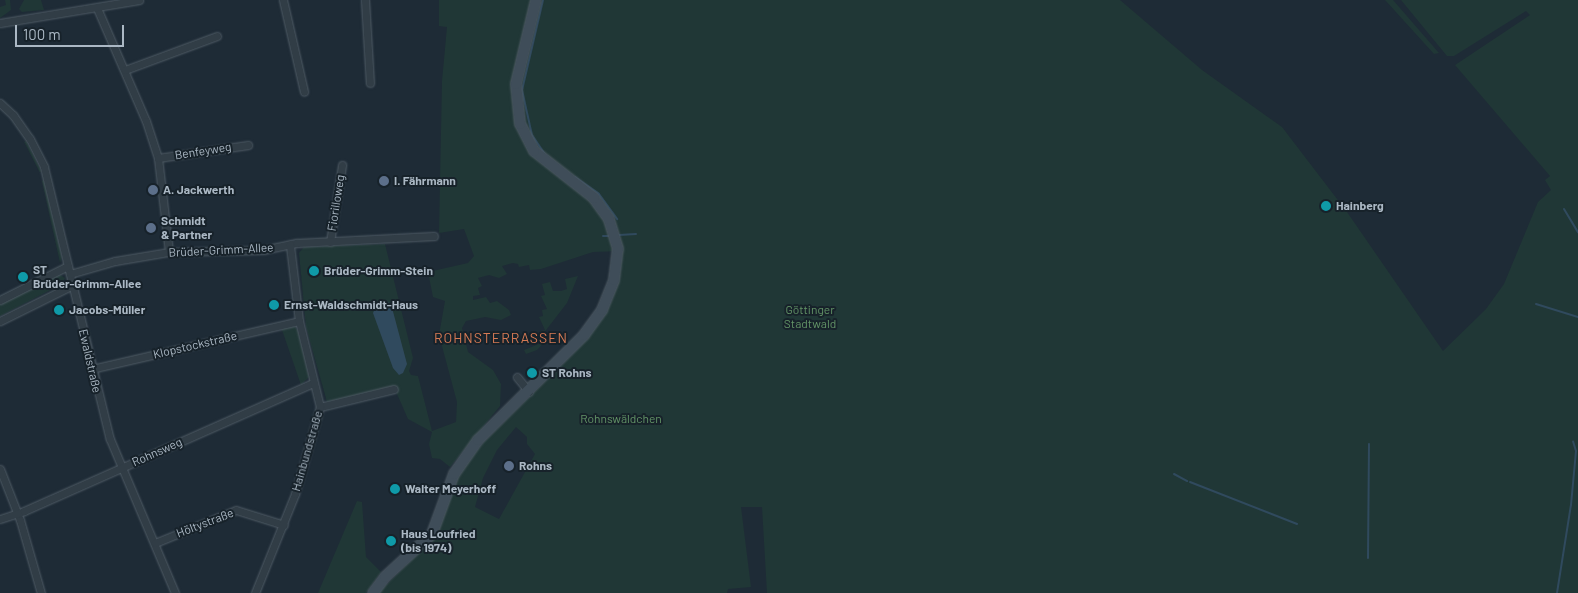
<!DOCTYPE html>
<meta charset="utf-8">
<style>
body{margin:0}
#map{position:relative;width:1578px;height:593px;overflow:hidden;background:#1e2b36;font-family:Barlow,sans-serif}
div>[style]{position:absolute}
.green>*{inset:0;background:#203736;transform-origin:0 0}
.water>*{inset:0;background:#304a5e}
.stream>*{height:2px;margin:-1px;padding:0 1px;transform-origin:1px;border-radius:1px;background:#304a5e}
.roads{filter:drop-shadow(0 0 1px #4f5b65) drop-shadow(0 0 1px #4f5b65)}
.street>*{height:7px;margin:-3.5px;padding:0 3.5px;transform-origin:3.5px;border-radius:3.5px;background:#313d46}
.secondary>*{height:10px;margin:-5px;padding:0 5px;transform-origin:5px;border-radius:5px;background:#3f4d59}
.dots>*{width:14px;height:14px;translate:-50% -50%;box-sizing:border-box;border:2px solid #17222a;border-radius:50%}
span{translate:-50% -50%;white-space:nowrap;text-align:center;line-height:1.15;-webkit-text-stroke:4px #17222a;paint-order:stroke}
.street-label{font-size:12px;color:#abb8c4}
.poi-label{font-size:12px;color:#abb8c4;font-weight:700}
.left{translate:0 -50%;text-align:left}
.park-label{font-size:12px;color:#639467}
.neighbourhood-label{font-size:14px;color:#d67a54;letter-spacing:1px}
.scale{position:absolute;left:15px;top:25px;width:109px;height:22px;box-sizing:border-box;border:2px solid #abb8c4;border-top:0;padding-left:6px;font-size:15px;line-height:18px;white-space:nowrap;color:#abb8c4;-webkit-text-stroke:4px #17222a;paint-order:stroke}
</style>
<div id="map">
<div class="green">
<i style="clip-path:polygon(5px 0,10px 0,11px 10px,0 18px,0 7px,6px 5px)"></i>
<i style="clip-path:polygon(24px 0,41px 0,44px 10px,22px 12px,19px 9px)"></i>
<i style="clip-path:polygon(evenodd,439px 0,1120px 0,1202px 70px,1282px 127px,1347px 212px,1443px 351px,1486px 309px,1504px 284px,1538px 202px,1551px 190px,1545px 180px,1550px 176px,1455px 65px,1530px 15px,1526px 11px,1454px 56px,1447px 56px,1401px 0,1578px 0,1578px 593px,767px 593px,762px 507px,741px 507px,751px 587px,728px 589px,727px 593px,378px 593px,432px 540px,456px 477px,482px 444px,577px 350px,603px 318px,613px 298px,620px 270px,622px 251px,593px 252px,541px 269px,530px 270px,529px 265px,519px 267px,518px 264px,513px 263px,502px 266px,507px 274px,499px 278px,489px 275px,478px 278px,482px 286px,478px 288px,480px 295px,473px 296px,473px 300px,486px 297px,490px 303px,497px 301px,509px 310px,511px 315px,501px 320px,485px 317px,466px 321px,462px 328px,468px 352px,493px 370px,501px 384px,500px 406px,450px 467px,440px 459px,432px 458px,429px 444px,432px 432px,408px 419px,394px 387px,327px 402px,306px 327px,299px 253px,304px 247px,385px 244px,413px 358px,409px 371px,411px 375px,418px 376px,432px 431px,456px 422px,457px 402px,439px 335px,445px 301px,433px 297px,428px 272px,468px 263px,474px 256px,464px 229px,439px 233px,442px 81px,447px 27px,439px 26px,439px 0,516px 427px,527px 437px,527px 444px,535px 454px,499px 519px,475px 507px,483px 478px,497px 450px,516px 427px)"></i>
<i style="clip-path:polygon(1385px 0,1393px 0,1439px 53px,1434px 54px)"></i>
<i style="left:26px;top:141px;width:34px;height:2px;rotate:63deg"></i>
<i style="clip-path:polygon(44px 180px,62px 257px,60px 263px,42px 181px)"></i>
<i style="clip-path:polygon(59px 274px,65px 278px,62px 284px,0 316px,0 303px)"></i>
<i style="clip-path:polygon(578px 276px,567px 303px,543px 334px,548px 338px,537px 350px,526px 354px,524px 350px,539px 344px,540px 331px,545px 330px,539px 317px,543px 316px,542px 310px,547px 309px,541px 296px,545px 295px,542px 284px,550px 282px,553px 291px,561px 291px,567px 289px,565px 279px)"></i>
<i style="clip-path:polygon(293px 325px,298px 330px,309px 377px,301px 385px,281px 327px)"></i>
<i style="clip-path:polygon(357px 501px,362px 502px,366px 557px,381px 572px,366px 593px,318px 593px)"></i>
</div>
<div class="water">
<i style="clip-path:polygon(386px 301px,391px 304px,407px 364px,403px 373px,399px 375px,393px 368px,373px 313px,376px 306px)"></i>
</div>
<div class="stream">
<i style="left:543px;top:0;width:92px;rotate:103.1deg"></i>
<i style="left:522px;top:90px;width:46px;rotate:77.5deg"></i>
<i style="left:532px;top:135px;width:22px;rotate:56deg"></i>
<i style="left:575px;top:177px;width:29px;rotate:35deg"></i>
<i style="left:599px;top:194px;width:31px;rotate:54deg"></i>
<i style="left:1564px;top:209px;width:27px;rotate:59deg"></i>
<i style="left:619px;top:235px;width:17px;rotate:-3deg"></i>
<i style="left:603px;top:236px;width:7px"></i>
<i style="left:1536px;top:304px;width:44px;rotate:17.2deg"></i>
<i style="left:1174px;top:474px;width:15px;rotate:28deg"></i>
<i style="left:1190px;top:482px;width:115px;rotate:21.4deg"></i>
<i style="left:1368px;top:558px;width:114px;rotate:-89.5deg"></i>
<i style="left:1557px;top:593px;width:89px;rotate:-81deg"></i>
<i style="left:1571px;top:505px;width:54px;rotate:-84.7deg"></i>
<i style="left:1576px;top:451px;width:10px;rotate:-107deg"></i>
</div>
<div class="roads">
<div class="street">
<i style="left:283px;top:0;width:94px;rotate:77.1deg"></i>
<i style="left:365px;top:0;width:83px;rotate:86.6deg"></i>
<i style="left:97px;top:8px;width:123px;rotate:66.6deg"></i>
<i style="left:146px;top:121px;width:39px;rotate:72deg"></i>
<i style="left:158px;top:158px;width:95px;rotate:83.3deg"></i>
<i style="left:0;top:23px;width:141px;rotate:-9.4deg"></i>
<i style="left:125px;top:70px;width:98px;rotate:-20.3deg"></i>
<i style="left:0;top:103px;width:18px;rotate:43deg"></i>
<i style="left:13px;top:115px;width:29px;rotate:55deg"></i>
<i style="left:30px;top:139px;width:31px;rotate:63deg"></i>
<i style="left:44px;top:167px;width:280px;rotate:76.4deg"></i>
<i style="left:110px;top:439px;width:167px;rotate:67.1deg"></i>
<i style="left:158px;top:158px;width:91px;rotate:-8.2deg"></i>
<i style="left:330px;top:242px;width:78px;rotate:-81.1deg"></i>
<i style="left:70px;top:274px;width:47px;rotate:-16.1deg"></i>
<i style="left:115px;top:261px;width:55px;rotate:-9.5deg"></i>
<i style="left:169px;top:252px;width:94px;rotate:-1.2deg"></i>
<i style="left:263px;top:250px;width:35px;rotate:-12deg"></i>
<i style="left:297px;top:243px;width:137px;rotate:-2.9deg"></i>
<i style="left:0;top:300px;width:76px;rotate:-26.6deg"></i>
<i style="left:0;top:321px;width:81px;rotate:-26.3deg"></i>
<i style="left:91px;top:369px;width:213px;rotate:-13deg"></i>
<i style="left:517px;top:377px;width:19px;rotate:51deg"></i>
<i style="left:320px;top:407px;width:76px;rotate:-13.7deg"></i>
<i style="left:0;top:469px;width:55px;rotate:68.6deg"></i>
<i style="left:20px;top:520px;width:76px;rotate:74deg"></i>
<i style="left:0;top:519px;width:25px;rotate:-18deg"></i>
<i style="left:24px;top:511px;width:316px;rotate:-23.9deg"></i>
<i style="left:155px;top:543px;width:87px;rotate:-22.2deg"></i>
<i style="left:236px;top:510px;width:50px;rotate:17.4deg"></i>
<i style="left:255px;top:593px;width:107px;rotate:-68deg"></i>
<i style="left:295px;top:494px;width:91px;rotate:-74deg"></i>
<i style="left:320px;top:407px;width:89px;rotate:-103.7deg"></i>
<i style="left:299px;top:321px;width:77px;rotate:-96.8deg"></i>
</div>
<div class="secondary">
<i style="left:373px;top:593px;width:20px;rotate:-53deg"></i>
<i style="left:385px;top:577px;width:64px;rotate:-42.5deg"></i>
<i style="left:432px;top:534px;width:64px;rotate:-69.9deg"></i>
<i style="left:454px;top:474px;width:42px;rotate:-54.8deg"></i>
<i style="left:478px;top:440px;width:149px;rotate:-44.7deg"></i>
<i style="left:584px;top:335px;width:31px;rotate:-54deg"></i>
<i style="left:602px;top:310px;width:32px;rotate:-68deg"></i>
<i style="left:614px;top:280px;width:31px;rotate:-83deg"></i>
<i style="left:618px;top:249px;width:31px;rotate:-107deg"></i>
<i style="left:609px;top:219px;width:26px;rotate:-126deg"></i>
<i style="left:594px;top:198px;width:76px;rotate:-141.9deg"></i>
<i style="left:534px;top:151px;width:30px;rotate:-117deg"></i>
<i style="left:520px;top:124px;width:40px;rotate:-95.7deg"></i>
<i style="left:516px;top:84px;width:86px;rotate:-76.6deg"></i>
</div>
</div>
<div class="dots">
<i style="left:384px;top:181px;background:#5c6f8a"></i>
<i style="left:153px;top:190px;background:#5c6f8a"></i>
<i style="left:1326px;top:206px;background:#0f9aa8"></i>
<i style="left:151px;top:228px;background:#5c6f8a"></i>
<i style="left:314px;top:271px;background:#0f9aa8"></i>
<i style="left:23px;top:277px;background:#0f9aa8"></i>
<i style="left:274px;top:305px;background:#0f9aa8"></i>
<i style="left:59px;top:310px;background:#0f9aa8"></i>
<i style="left:532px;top:373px;background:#0f9aa8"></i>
<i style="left:509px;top:466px;background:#5c6f8a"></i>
<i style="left:395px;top:489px;background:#0f9aa8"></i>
<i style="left:391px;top:541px;background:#0f9aa8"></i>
</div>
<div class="street-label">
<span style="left:203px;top:151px;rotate:-9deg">Benfeyweg</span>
<span style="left:336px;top:203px;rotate:-81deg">Fiorilloweg</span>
<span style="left:221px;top:250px;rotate:-3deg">Brüder-Grimm-Allee</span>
<span style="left:195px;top:345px;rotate:-13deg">Klopstockstraße</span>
<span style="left:90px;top:361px;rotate:77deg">Ewaldstraße</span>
<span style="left:307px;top:451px;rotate:-74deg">Hainbundstraße</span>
<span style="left:157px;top:452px;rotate:-24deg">Rohnsweg</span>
<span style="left:205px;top:523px;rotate:-21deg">Höltystraße</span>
</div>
<div class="poi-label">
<span class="left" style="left:394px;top:181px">I. Fährmann</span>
<span class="left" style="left:163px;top:190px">A. Jackwerth</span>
<span class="left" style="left:1336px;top:206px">Hainberg</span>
<span class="left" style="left:161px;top:228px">Schmidt<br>&amp; Partner</span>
<span class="left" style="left:33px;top:277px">ST<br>Brüder-Grimm-Allee</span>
<span class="left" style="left:324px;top:271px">Brüder-Grimm-Stein</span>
<span class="left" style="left:284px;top:305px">Ernst-Waldschmidt-Haus</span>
<span class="left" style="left:69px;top:310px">Jacobs-Müller</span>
<span class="left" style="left:542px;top:373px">ST Rohns</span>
<span class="left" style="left:519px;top:466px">Rohns</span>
<span class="left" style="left:405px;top:489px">Walter Meyerhoff</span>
<span class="left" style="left:401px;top:541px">Haus Loufried<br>(bis 1974)</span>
</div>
<div class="park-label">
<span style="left:810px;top:317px">Göttinger<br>Stadtwald</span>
<span style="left:621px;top:419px">Rohnswäldchen</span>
</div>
<div class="neighbourhood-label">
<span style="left:501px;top:338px">ROHNSTERRASSEN</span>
</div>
<div class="scale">100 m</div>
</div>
